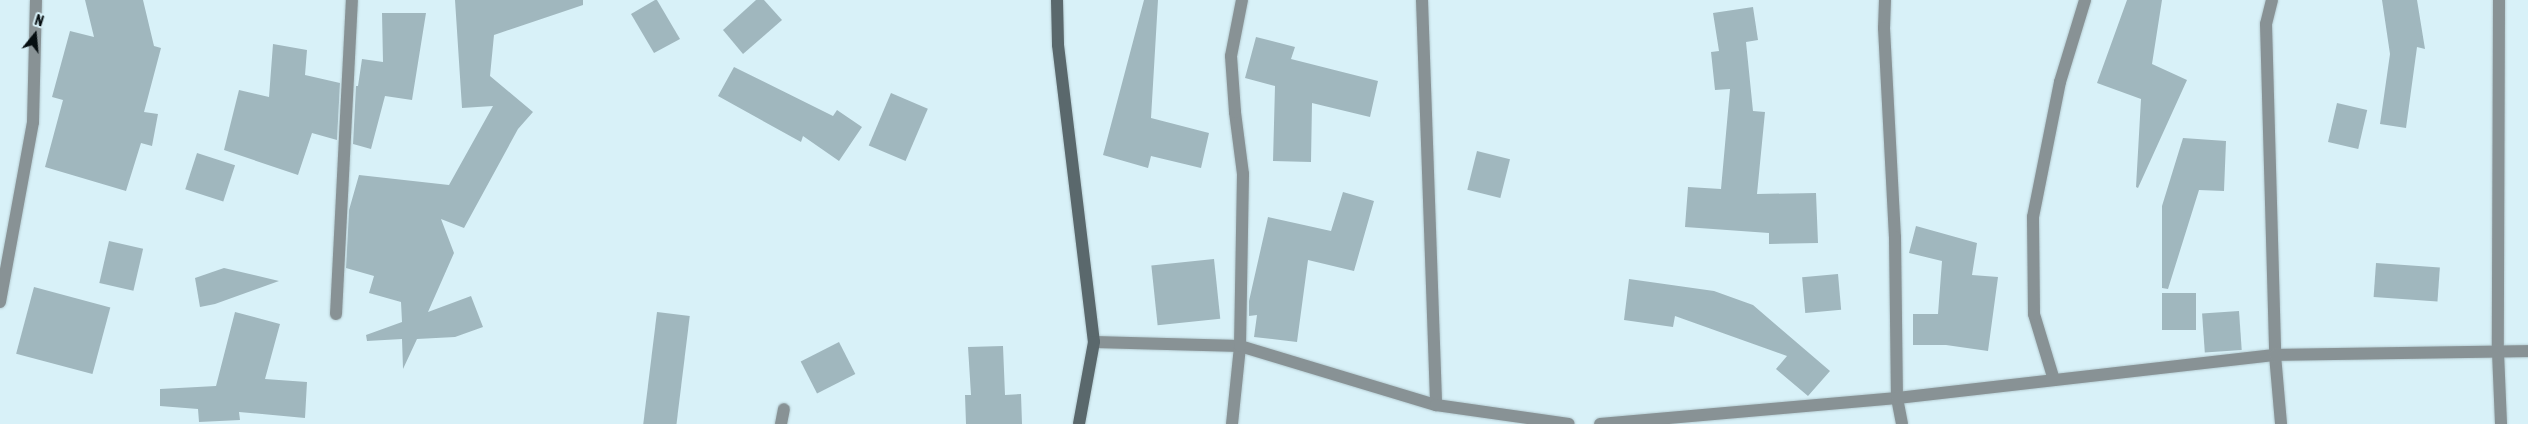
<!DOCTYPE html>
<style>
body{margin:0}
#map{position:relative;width:2528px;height:424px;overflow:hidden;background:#d8f1f8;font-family:"Asap Condensed",sans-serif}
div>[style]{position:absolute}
.building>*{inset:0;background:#a0b7be;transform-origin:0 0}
.roads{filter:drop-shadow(0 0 1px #b6cdd3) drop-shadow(0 0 1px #b6cdd3)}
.street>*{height:12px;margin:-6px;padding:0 6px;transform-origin:6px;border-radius:6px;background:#889295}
.secondary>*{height:12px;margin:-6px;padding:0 6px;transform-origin:6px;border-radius:6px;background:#5a686c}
span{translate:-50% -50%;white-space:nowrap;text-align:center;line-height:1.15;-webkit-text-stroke:5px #d8f1f8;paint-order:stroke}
.north{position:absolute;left:10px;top:10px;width:50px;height:50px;-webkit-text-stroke:4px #d8f1f8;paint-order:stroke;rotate:17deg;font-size:14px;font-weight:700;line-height:20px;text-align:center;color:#060e11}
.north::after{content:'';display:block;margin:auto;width:18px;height:22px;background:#060e11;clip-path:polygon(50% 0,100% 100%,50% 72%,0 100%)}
</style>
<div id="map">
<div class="building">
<i style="clip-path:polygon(85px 0,143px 0,154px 46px,161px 48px,144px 112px,158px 114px,152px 146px,141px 143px,126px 191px,45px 167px,63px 100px,52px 97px,70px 31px,94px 37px)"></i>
<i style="clip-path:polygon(455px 0,583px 0,583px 5px,494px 35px,490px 76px,533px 112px,518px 129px,464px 228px,441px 219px,454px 253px,428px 312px,471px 296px,483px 327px,455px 337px,417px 339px,403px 369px,402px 339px,367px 341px,366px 335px,402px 322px,401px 302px,369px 293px,374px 276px,346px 268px,349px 210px,359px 175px,449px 185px,493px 106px,462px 108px)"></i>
<i style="clip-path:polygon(655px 0,657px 0,680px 39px,654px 53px,631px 14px)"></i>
<i style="clip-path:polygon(756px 0,764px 0,782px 20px,743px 54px,723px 30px)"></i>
<i style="clip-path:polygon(1144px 0,1158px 0,1151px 118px,1209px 133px,1201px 168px,1151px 156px,1148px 168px,1103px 155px)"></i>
<i style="clip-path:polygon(2127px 0,2162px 0,2152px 64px,2187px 80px,2138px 188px,2136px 187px,2141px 99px,2097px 83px)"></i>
<i style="clip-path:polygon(2382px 0,2417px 0,2425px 49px,2417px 47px,2406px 128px,2380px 124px,2390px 54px)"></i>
<i style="clip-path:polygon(1753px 7px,1758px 40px,1746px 42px,1753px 111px,1765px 112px,1757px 194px,1816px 193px,1818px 243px,1769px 244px,1769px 233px,1685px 227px,1688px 187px,1721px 189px,1730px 89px,1715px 90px,1711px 52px,1719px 51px,1713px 13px)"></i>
<i style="clip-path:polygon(382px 13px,426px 13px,412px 100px,385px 96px,371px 149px,353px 144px,356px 86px,358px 86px,362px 59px,383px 62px)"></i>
<i style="clip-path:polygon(1256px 37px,1295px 47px,1291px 59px,1378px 81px,1370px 117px,1312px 103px,1311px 162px,1273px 161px,1275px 86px,1245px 78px)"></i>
<i style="clip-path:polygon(273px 44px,307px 50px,305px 75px,340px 83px,337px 140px,312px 133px,298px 175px,224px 150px,239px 90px,269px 97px)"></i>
<i style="clip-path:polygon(734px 67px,833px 116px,837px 110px,862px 127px,839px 161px,803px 136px,801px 142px,718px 96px)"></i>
<i style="left:891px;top:93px;width:40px;height:57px;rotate:23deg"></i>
<i style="left:2337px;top:103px;width:31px;height:40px;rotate:13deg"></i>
<i style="clip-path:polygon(2183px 138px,2226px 141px,2224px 191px,2199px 190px,2168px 289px,2162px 288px,2162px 206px)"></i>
<i style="left:1477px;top:151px;width:34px;height:40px;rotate:14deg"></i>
<i style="left:197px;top:153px;width:40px;height:38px;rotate:18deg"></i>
<i style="clip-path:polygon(1343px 192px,1374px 201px,1354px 271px,1308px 260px,1297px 342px,1254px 337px,1257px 315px,1249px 316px,1249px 301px,1268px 217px,1331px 231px)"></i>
<i style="clip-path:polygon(1916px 226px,1977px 243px,1972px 275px,1998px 277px,1988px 351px,1946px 345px,1913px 345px,1913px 314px,1938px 314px,1942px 261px,1909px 253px)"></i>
<i style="left:109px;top:241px;width:35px;height:43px;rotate:13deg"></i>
<i style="left:1214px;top:259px;width:60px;height:63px;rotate:84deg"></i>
<i style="left:2376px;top:263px;width:64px;height:34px;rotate:4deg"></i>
<i style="clip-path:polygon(224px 268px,279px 281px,215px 304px,200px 307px,195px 278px)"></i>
<i style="left:1838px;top:274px;width:36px;height:36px;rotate:85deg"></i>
<i style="clip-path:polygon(1629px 279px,1714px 291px,1753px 305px,1830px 371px,1808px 396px,1776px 369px,1787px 356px,1675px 316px,1673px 327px,1624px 320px)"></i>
<i style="left:34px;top:287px;width:79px;height:69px;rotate:15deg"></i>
<i style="left:2162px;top:293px;width:34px;height:37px"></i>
<i style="left:2239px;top:311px;width:39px;height:37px;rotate:86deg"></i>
<i style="clip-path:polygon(235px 312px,280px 324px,265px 379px,307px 382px,305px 418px,239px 412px,240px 420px,199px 422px,198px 409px,160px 406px,160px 389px,216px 386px)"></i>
<i style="left:657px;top:312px;width:33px;height:113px;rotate:7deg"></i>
<i style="left:839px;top:342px;width:36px;height:43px;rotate:63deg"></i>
<i style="clip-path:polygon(1003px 346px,1005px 395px,1021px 394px,1022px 424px,966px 424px,965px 395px,971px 395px,968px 347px)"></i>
</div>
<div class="roads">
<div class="street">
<i style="left:1422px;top:0;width:405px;rotate:88deg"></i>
<i style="left:1885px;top:0;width:28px;rotate:92deg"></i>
<i style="left:1884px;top:28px;width:209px;rotate:87deg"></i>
<i style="left:1895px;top:237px;width:161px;rotate:89.3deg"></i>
<i style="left:1897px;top:398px;width:26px;rotate:79deg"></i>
<i style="left:2272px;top:0;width:25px;rotate:104deg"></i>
<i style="left:2266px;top:24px;width:331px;rotate:88.4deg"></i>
<i style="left:2275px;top:355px;width:69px;rotate:85deg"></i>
<i style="left:2499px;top:0;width:352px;rotate:90.2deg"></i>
<i style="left:2498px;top:352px;width:72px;rotate:87.6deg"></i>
<i style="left:0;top:302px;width:183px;rotate:-79.6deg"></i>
<i style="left:33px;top:122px;width:122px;rotate:-88.6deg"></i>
<i style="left:336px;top:314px;width:314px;rotate:-87.1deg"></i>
<i style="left:1094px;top:342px;width:146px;rotate:1.6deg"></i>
<i style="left:1240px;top:346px;width:205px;rotate:16.8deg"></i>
<i style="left:1436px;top:405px;width:134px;rotate:8.1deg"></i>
<i style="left:2054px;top:380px;width:69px;rotate:-106.9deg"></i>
<i style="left:2034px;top:314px;width:97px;rotate:-90.6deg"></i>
<i style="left:2033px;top:217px;width:138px;rotate:-78.7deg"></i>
<i style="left:2060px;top:82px;width:86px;rotate:-73deg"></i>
<i style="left:781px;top:424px;width:15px;rotate:-79deg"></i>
<i style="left:1232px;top:424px;width:78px;rotate:-84.1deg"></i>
<i style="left:1240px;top:346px;width:172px;rotate:-89deg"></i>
<i style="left:1243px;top:174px;width:63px;rotate:-97.4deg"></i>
<i style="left:1235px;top:112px;width:56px;rotate:-94.1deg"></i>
<i style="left:1231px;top:56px;width:57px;rotate:-78.9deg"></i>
<i style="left:1600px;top:424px;width:298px;rotate:-5deg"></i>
<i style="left:1897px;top:398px;width:380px;rotate:-6.5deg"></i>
<i style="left:2275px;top:355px;width:253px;rotate:-0.9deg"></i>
</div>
<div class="secondary">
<i style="left:1057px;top:0;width:45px;rotate:88.7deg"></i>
<i style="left:1058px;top:45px;width:299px;rotate:83.1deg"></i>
<i style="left:1094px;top:342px;width:83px;rotate:100.4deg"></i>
</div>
</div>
<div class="north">N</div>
</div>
